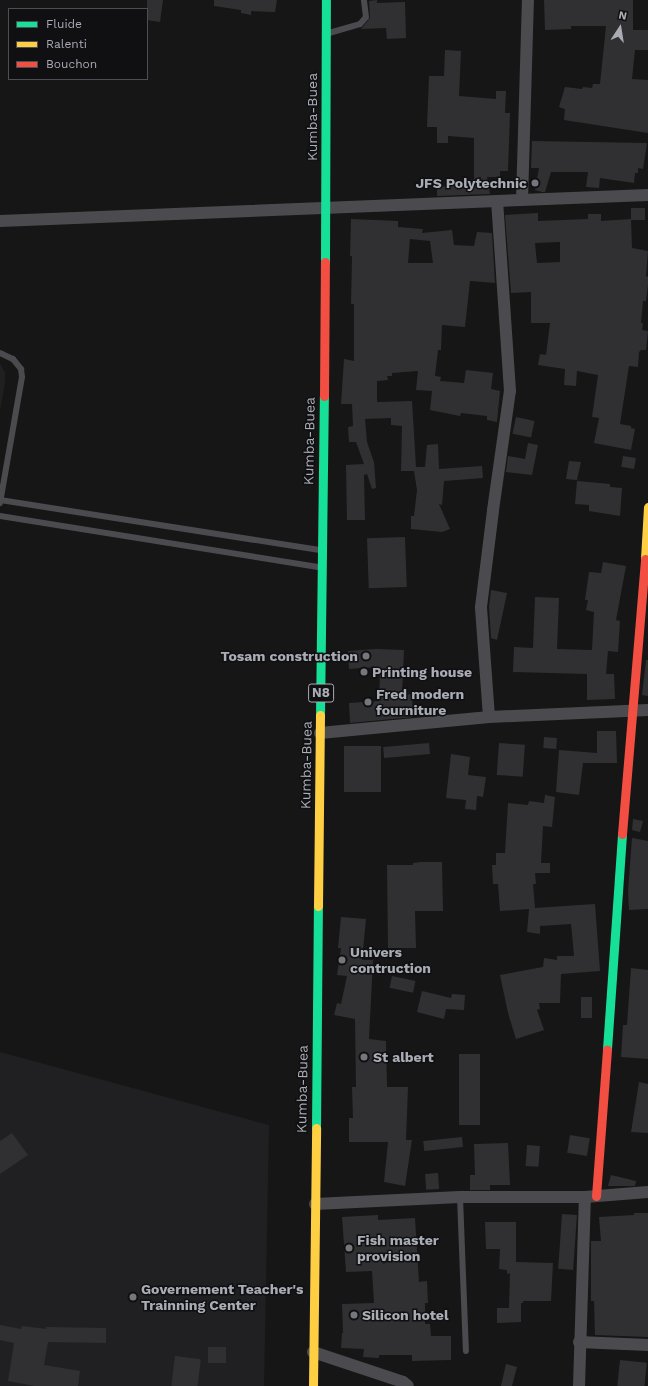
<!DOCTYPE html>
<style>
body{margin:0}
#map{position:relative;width:648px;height:1386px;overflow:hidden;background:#161616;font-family:"Work Sans",sans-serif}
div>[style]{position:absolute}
.built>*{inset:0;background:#202022}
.building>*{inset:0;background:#303032;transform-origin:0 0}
.lane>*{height:6px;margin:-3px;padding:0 3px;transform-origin:3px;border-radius:3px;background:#4b4b4f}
.street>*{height:12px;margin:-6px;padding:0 6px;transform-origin:6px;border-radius:6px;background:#4b4b4f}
.fast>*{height:9px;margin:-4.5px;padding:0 4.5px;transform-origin:4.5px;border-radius:4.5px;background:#16e098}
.slow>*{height:9px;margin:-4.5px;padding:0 4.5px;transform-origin:4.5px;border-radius:4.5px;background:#ffcf43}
.jam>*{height:9px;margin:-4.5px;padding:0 4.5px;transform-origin:4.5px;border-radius:4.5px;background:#f24e42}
.dots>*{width:11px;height:11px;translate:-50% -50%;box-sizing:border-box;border:2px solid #101012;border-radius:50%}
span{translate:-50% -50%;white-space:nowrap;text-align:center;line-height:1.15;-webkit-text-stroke:3px #101012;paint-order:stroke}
.shield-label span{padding:1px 3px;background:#101012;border:1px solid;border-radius:3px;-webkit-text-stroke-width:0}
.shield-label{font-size:13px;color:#a9abb5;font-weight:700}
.street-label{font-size:14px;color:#a9abb5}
.poi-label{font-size:14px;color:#a9abb5;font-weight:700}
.right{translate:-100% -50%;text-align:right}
.left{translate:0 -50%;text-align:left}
.legend{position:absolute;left:8px;top:8px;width:140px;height:72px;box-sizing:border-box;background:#101012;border:1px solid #4d4e53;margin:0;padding:5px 7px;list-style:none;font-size:12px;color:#a9abb5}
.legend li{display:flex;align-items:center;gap:8px;height:20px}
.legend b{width:20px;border:1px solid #4d4e53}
.north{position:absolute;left:600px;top:8px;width:40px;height:40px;-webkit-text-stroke:3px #101012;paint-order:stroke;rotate:12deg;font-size:11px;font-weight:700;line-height:16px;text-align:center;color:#a9abb5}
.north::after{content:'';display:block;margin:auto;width:14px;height:18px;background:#a9abb5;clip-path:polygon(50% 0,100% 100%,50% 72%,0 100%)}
</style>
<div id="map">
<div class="built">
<i style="clip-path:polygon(0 363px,5px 373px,5px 383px,0 410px)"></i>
<i style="clip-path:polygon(0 1052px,269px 1125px,264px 1386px,0 1386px)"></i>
</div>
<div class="building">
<i style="clip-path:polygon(147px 0,163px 0,160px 22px,147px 20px)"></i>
<i style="clip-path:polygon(214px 0,277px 0,275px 12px,251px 11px,251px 15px,241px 13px,241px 10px,214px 6px)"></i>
<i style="clip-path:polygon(377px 0,377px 3px,405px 2px,406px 38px,387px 39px,386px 28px,361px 29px,370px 18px,369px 1px)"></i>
<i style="clip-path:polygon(544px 0,633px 0,633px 30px,648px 30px,648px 50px,635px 50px,632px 79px,648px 80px,648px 133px,564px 120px,565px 109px,559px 107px,565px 87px,582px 89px,583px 87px,592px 88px,593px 84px,600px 84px,606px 26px,571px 26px,571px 29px,545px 30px)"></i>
<i style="clip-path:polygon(445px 50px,461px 51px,459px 96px,496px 99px,496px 91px,506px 91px,505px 113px,510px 113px,508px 171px,500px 171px,500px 177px,487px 177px,490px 194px,437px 196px,437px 187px,449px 186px,449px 184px,474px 179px,474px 138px,448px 136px,448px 143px,437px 143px,437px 127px,427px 127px,429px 76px,444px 76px)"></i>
<i style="clip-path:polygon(532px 141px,647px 143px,643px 169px,638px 168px,638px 173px,635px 173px,634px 183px,600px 178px,599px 188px,586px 187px,588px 172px,551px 172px,545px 192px,542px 192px,535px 190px,539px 168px,531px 168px)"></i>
<i style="left:645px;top:208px;width:12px;height:14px;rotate:90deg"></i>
<i style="clip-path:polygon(evenodd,538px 213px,538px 221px,588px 219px,588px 214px,601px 214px,601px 221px,631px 219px,632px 248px,648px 251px,646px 276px,648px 277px,648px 284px,646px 301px,643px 301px,641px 323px,643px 323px,642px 330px,648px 331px,646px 350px,641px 350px,639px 352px,638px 367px,629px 366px,620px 424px,631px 426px,631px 428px,635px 429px,631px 450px,594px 443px,599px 418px,592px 417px,598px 375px,577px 371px,576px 386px,564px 385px,565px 369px,538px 365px,540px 354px,546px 355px,550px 323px,531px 323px,531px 292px,511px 293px,505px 215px,538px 213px,560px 242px,560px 262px,537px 263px,535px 243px,560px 242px)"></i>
<i style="clip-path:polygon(evenodd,351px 219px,398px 221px,398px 227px,423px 229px,422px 233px,452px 230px,454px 245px,474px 246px,477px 232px,492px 233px,495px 283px,470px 281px,465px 327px,442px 325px,441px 350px,438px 350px,435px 376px,441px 377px,440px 381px,464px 383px,466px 370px,493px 373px,491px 389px,500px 391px,497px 422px,487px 420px,487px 416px,461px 413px,460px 416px,430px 410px,432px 391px,416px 390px,418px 371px,392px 373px,392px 376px,387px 376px,388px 380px,377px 381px,377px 402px,412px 401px,416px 467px,425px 467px,427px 445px,438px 444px,439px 469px,482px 466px,483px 478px,444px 481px,442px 505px,439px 504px,450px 529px,442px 532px,411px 529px,411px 516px,414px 516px,417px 490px,414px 471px,401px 471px,402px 426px,391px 425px,391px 418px,365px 419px,367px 442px,374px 462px,376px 488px,372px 489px,367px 474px,364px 475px,365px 520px,347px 520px,346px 465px,364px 464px,356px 442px,349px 442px,348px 427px,353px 426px,352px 404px,341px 404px,344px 359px,354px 361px,354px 304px,351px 304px,352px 256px,350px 256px,351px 219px,410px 239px,430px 241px,433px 263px,408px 263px,410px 239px)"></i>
<i style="left:516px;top:417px;width:19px;height:17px;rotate:12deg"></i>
<i style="clip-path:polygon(528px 443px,538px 445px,532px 475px,506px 472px,508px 456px,525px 459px)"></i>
<i style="left:623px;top:456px;width:13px;height:11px;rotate:9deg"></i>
<i style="clip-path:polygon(569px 461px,581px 462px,577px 480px,566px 479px)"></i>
<i style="clip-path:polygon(577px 481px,610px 484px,610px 487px,622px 488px,620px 516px,589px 511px,589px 505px,575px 504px)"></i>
<i style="left:405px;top:537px;width:50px;height:38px;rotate:88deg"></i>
<i style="clip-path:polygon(603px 562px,626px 566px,616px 620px,620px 621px,618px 652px,608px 651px,606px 674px,614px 674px,615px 699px,587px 700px,587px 674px,513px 672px,514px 647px,533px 648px,535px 597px,559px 598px,557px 649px,592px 650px,594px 612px,586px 610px,588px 600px,585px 600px,589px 572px,601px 573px)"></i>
<i style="clip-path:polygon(491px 590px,507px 593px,497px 640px,491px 638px,489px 607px)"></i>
<i style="clip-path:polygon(376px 649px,404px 650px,402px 695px,412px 694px,413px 717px,350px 723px,349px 703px,379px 701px,380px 672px,377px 671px,377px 667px,349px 669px,348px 651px)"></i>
<i style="clip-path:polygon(646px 660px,648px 660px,648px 696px,642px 695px)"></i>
<i style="clip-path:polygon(597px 731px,616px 731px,617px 763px,583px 763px,579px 795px,556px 792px,559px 750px,597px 753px)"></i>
<i style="left:544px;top:737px;width:13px;height:11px;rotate:4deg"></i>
<i style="left:429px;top:743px;width:11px;height:46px;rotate:85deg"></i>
<i style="left:499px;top:743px;width:26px;height:32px;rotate:4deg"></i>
<i style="left:344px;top:746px;width:37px;height:46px"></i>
<i style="clip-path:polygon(451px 754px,470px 757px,468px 775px,486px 777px,483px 797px,477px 796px,476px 810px,465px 809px,466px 800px,446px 798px)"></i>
<i style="clip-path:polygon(545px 795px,555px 797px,552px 827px,543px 826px,541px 863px,550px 863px,550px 873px,535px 873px,536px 884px,533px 884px,535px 908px,595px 904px,600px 971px,561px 974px,560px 1003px,539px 1003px,540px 1009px,537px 1010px,544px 1030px,516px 1039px,508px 1013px,500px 975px,543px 967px,544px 958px,557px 960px,557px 956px,574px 956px,571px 924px,540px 926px,540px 934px,527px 932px,529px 909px,500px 911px,498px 884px,493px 884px,492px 865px,496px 865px,496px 853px,505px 853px,508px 803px,528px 805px,529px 801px,544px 803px)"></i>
<i style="clip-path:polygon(633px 819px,643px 821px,640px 832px,632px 830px)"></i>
<i style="clip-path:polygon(632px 838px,648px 841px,648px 909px,629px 910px,628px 891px)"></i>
<i style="clip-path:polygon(420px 862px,442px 862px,443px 911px,415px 911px,416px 948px,388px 948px,387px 865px,413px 865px,413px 863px)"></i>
<i style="clip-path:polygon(341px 917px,366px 919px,362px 960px,373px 960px,369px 1039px,386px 1041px,387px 1087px,408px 1087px,406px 1140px,412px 1140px,405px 1186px,384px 1182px,388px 1142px,349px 1142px,349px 1118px,353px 1118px,352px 1087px,356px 1087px,355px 1019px,334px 1015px,337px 1003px,341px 1004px,347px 976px,337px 975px,341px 948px,338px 948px)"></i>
<i style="clip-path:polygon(631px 968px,648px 970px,648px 1059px,621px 1057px,623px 1025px,627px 1025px)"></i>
<i style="left:392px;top:976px;width:24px;height:12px;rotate:12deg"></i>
<i style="clip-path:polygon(422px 991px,451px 998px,452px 994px,465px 995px,464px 1010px,446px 1009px,444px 1019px,417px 1012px)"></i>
<i style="left:581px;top:997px;width:11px;height:21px"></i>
<i style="left:459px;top:1054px;width:21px;height:71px"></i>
<i style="clip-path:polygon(639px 1082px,648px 1084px,648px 1133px,631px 1132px)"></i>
<i style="clip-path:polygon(12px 1133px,28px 1155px,0 1174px,0 1141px)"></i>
<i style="left:570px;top:1135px;width:20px;height:18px;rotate:9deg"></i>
<i style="left:462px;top:1137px;width:10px;height:39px;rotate:84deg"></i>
<i style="clip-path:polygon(508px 1143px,510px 1185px,490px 1185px,490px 1190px,470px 1190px,470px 1175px,475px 1175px,474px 1144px)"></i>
<i style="left:527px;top:1145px;width:13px;height:21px;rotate:4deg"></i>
<i style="left:438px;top:1173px;width:16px;height:13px;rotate:86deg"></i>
<i style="clip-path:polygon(611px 1175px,636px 1181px,635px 1186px,608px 1186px)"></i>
<i style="clip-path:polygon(634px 1213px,648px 1213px,648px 1337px,595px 1335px,594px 1301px,591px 1301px,591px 1241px,601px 1241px,599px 1217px,634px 1215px)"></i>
<i style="left:562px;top:1214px;width:15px;height:55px;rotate:4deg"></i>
<i style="clip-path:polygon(378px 1215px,378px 1220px,415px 1218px,419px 1282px,427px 1281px,428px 1303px,425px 1303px,425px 1324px,430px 1324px,431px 1336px,451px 1336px,451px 1360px,412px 1361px,412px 1355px,379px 1355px,379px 1358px,363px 1357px,364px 1349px,341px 1348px,342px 1333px,343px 1333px,342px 1304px,374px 1303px,372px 1271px,346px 1272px,342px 1217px)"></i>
<i style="clip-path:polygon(485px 1222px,516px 1222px,516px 1262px,553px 1263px,551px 1301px,523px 1301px,523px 1303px,521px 1303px,521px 1322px,497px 1323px,497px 1308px,509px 1308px,510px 1273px,507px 1274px,507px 1270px,499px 1269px,500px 1249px,486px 1249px)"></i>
<i style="clip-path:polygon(0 1325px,21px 1329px,22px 1326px,46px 1329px,46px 1327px,106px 1328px,106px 1343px,48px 1342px,44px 1365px,80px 1371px,78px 1386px,35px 1386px,8px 1381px,14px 1343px,0 1340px)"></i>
<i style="left:208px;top:1347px;width:18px;height:16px"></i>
<i style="left:175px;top:1356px;width:26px;height:30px;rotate:7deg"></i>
<i style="left:620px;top:1360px;width:27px;height:26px;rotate:6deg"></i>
<i style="clip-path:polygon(506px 1364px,517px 1367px,512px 1386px,501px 1386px)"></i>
</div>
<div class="lane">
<i style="left:329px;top:33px;width:32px;rotate:-16deg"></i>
<i style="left:360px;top:24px;width:9px;rotate:-49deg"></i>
<i style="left:366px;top:17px;width:17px;rotate:-97deg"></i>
<i style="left:0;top:353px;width:14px;rotate:25deg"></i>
<i style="left:13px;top:359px;width:13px;rotate:51deg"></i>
<i style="left:21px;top:369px;width:8px;rotate:83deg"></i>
<i style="left:22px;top:377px;width:128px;rotate:99.9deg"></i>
<i style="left:0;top:500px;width:322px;rotate:8.9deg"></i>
<i style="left:0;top:516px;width:322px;rotate:9.1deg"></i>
<i style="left:460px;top:1197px;width:154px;rotate:87.8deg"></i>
</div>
<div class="street">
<i style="left:522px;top:200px;width:200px;rotate:-88.3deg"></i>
<i style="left:0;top:221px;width:649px;rotate:-2.3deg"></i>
<i style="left:489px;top:717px;width:110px;rotate:-94.2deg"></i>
<i style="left:481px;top:607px;width:98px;rotate:-82.9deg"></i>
<i style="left:493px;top:510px;width:120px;rotate:-81.9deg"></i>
<i style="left:510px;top:391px;width:190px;rotate:-93.9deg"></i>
<i style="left:320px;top:733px;width:170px;rotate:-5.4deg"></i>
<i style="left:489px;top:717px;width:159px;rotate:-2.5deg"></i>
<i style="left:315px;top:1204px;width:145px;rotate:-2.8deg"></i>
<i style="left:460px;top:1197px;width:125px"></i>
<i style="left:585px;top:1197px;width:63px;rotate:-4.5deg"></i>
<i style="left:579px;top:1342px;width:69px;rotate:2.5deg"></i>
<i style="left:313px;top:1352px;width:95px;rotate:18.4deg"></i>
<i style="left:403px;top:1382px;width:6px;rotate:39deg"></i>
<i style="left:579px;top:1386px;width:189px;rotate:-88.2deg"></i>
</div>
<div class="fast">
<i style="left:325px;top:262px;width:262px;rotate:-89.8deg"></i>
<i style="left:320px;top:715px;width:319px;rotate:-89.3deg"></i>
<i style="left:607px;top:1049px;width:216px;rotate:-86deg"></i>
<i style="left:316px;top:1128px;width:222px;rotate:-89.5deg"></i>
</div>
<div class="slow">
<i style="left:645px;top:559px;width:52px;rotate:-86.7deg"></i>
<i style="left:318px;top:906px;width:191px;rotate:-89.4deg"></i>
<i style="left:313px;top:1386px;width:258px;rotate:-89.3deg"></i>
</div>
<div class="jam">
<i style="left:324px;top:396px;width:134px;rotate:-89.6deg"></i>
<i style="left:622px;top:834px;width:276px;rotate:-85.2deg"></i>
<i style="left:596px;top:1196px;width:147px;rotate:-85.7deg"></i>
</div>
<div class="dots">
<i style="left:535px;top:183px;background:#76777d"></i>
<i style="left:366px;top:656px;background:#76777d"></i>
<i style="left:364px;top:672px;background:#76777d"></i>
<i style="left:368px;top:702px;background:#76777d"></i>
<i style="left:342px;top:960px;background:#76777d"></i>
<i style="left:364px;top:1057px;background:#76777d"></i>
<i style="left:349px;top:1248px;background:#76777d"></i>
<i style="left:133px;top:1297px;background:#76777d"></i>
<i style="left:354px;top:1315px;background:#76777d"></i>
</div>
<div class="shield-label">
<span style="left:321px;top:693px">N8</span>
</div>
<div class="street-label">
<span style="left:312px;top:117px;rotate:-90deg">Kumba-Buea</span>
<span style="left:309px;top:441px;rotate:-89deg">Kumba-Buea</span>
<span style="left:306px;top:765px;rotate:-89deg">Kumba-Buea</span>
<span style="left:302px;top:1089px;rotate:-89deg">Kumba-Buea</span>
</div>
<div class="poi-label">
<span class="right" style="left:527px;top:183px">JFS Polytechnic</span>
<span class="right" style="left:358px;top:656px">Tosam construction</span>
<span class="left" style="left:372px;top:672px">Printing house</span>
<span class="left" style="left:376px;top:702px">Fred modern<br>fourniture</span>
<span class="left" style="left:350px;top:960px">Univers<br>contruction</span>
<span class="left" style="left:373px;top:1057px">St albert</span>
<span class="left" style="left:357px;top:1248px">Fish master<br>provision</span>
<span class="left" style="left:141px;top:1297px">Governement Teacher's<br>Trainning Center</span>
<span class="left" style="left:362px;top:1315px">Silicon hotel</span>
</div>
<ul class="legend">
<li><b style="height:5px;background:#16e098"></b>Fluide</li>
<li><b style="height:5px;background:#ffcf43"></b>Ralenti</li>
<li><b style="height:5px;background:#f24e42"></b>Bouchon</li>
</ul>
<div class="north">N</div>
</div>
